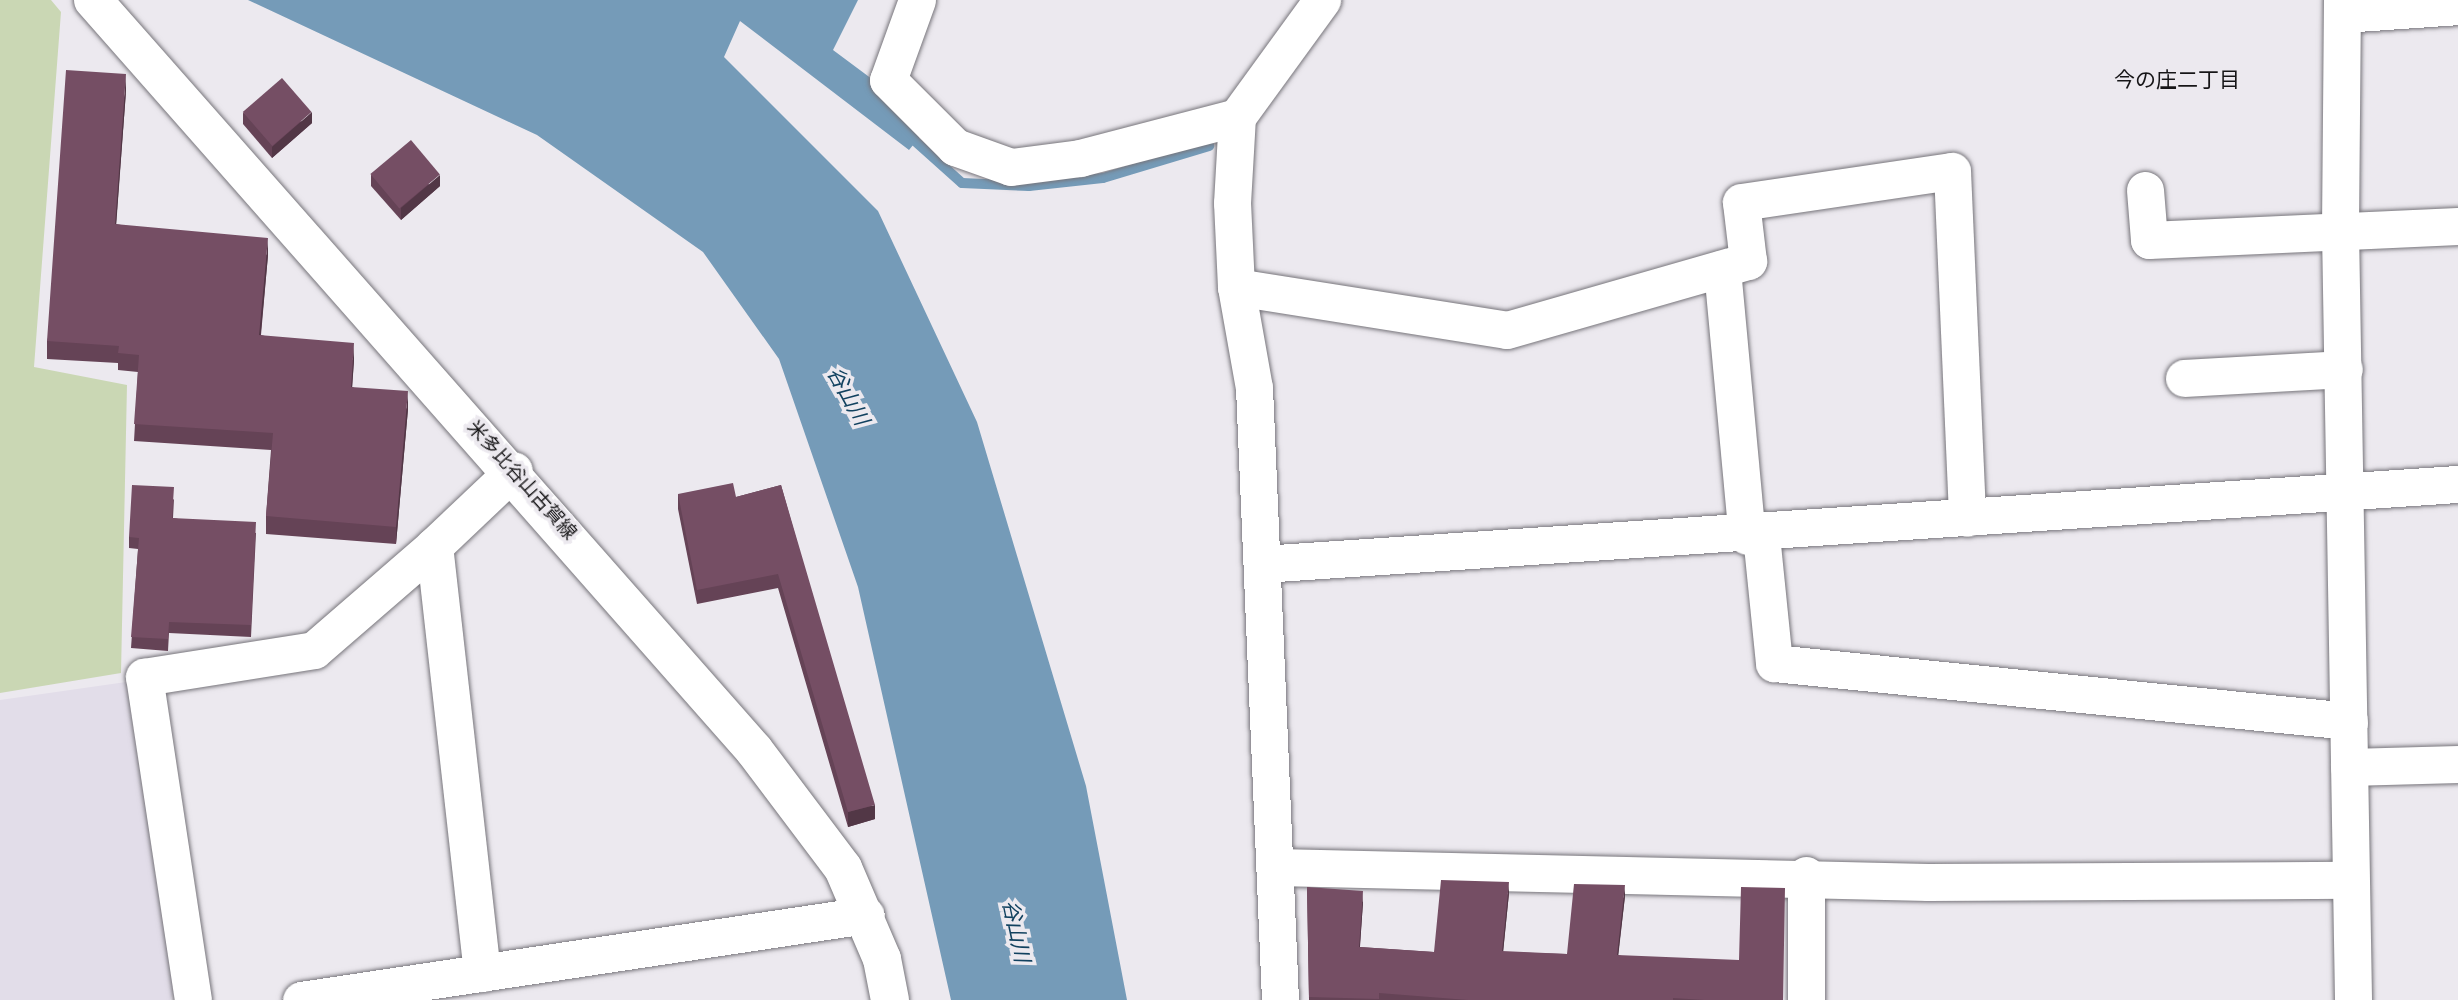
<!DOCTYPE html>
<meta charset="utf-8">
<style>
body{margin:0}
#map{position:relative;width:2458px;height:1000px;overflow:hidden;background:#ece9ef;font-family:Inter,"Noto Sans JP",sans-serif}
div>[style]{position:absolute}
.built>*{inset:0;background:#e2dde9}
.green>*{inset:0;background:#cad7b4}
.water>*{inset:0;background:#759bb8}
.stream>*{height:10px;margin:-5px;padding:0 5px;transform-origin:5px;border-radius:5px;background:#759bb8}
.roads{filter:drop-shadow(0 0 2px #77757b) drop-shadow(0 0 2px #77757b)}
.street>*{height:37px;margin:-18.5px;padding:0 18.5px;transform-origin:18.5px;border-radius:18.5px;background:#fff}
.secondary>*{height:38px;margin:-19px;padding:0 19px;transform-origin:19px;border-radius:19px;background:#fff}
.wall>*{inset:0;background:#654356}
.shaded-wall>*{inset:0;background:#523746}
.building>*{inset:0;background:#754e64;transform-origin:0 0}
span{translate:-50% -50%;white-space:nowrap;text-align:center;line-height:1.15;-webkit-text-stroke:7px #ece9ef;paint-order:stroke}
.street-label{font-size:19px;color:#161517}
.neighbourhood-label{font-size:21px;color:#161517}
.water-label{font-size:21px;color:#11415f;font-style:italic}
</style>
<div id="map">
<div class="built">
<i style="clip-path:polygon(133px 681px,175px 989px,170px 1000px,0 1000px,0 700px)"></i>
</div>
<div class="green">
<i style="clip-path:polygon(0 0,51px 0,61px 12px,34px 367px,127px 385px,121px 673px,0 693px)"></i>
</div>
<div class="water">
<i style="clip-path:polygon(248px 0,858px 0,833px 50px,931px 123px,909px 150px,740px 21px,724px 57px,878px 211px,977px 422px,1086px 786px,1127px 1000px,951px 1000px,858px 587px,779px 359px,703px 252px,537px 135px)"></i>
</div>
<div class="stream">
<i style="left:906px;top:133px;width:75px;rotate:41.8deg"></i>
<i style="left:962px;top:183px;width:67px;rotate:2.6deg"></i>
<i style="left:1029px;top:186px;width:74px;rotate:-6.2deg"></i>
<i style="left:1103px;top:178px;width:111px;rotate:-16.8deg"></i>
</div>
<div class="roads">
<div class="street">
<i style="left:917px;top:0;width:85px;rotate:109.9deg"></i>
<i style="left:888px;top:80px;width:95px;rotate:45deg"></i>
<i style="left:955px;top:147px;width:59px;rotate:19.7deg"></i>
<i style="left:1011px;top:167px;width:70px;rotate:-7.4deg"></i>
<i style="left:1080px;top:158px;width:162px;rotate:-14.6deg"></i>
<i style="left:2342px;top:0;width:230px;rotate:90.5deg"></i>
<i style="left:2340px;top:230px;width:770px;rotate:89.03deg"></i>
<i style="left:2342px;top:14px;width:116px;rotate:-3.9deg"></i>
<i style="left:2145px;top:190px;width:50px;rotate:85.4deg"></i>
<i style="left:2149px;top:240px;width:309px;rotate:-2.6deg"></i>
<i style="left:1722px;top:269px;width:268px;rotate:84.7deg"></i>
<i style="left:1236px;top:287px;width:274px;rotate:9deg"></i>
<i style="left:1507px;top:330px;width:251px;rotate:-16deg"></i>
<i style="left:1748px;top:261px;width:59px;rotate:-96.8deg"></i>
<i style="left:1741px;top:202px;width:213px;rotate:-8.4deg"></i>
<i style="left:1952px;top:171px;width:347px;rotate:87.5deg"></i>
<i style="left:2184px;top:378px;width:160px;rotate:-3.2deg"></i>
<i style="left:1761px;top:535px;width:129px;rotate:84.2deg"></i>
<i style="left:1774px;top:663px;width:578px;rotate:5.76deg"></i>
<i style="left:1262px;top:564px;width:1199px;rotate:-3.83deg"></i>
<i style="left:2349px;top:767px;width:109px;rotate:-1.6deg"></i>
<i style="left:1276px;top:867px;width:652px;rotate:1.32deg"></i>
<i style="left:1928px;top:882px;width:422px;rotate:-0.3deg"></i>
<i style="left:1806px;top:875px;width:125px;rotate:90deg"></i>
<i style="left:482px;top:973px;width:430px;rotate:-96.4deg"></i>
<i style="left:434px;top:546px;width:110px;rotate:-43.5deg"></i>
<i style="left:193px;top:1000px;width:327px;rotate:-98.6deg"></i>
<i style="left:144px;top:677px;width:172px;rotate:-9deg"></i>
<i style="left:314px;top:650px;width:159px;rotate:-40.9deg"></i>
<i style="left:301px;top:1000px;width:571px;rotate:-8.56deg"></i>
<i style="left:1280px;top:1000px;width:613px;rotate:-92.43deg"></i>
<i style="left:1254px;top:388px;width:103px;rotate:-100.1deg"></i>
<i style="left:1236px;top:287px;width:84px;rotate:-92.7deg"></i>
<i style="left:1232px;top:203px;width:86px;rotate:-86.7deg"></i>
<i style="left:1237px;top:117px;width:145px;rotate:-54deg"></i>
</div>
<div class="secondary">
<i style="left:93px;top:0;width:1000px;rotate:48.61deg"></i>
<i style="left:754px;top:750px;width:148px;rotate:53deg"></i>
<i style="left:843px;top:868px;width:99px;rotate:66.8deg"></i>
<i style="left:882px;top:959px;width:42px;rotate:79deg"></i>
</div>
</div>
<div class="wall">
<i style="clip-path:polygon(126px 91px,116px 224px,268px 255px,261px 335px,354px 360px,352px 387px,408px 409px,396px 544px,266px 534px,266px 516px,271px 450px,134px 441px,138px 372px,118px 370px,118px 363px,47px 359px,47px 341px)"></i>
<i style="clip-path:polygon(243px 113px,312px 123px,272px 158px,243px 124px)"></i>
<i style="clip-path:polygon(371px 175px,440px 186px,401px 220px,371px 186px)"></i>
<i style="clip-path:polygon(781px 485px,875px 819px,848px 827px,778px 588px,697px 604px,678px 509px,678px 494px,736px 497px)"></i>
<i style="clip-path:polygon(174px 499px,173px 518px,256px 533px,251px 637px,169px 633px,168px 651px,131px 648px,138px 549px,129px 548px,129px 537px)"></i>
<i style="clip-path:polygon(1307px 887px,1363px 902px,1360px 947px,1434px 952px,1509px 893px,1503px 952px,1567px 954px,1625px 896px,1618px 955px,1783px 1000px,1309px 1000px)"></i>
</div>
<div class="shaded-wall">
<i style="clip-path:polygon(126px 74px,126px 91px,115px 241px,115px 224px)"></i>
<i style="clip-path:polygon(312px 112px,312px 123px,272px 158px,272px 147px)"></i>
<i style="clip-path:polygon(440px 175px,440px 186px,401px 220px,401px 208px)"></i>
<i style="clip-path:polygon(268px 238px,268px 255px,259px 352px,259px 335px)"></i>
<i style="clip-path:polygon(354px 343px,354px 360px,351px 404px,351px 387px)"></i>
<i style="clip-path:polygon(408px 391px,408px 409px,396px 544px,396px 527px)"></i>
<i style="clip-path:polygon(875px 805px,875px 819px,848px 827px,848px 812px)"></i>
<i style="clip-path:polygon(1509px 882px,1509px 893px,1502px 963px,1502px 951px)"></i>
<i style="clip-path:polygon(1625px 885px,1625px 896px,1617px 967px,1617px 955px)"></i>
<i style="clip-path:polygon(1363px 891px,1363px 902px,1359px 958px,1359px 947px)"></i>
</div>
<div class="building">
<i style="clip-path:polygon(66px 70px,126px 74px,115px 224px,268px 238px,259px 335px,354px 343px,351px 387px,408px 391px,396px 527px,266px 516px,273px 433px,134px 424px,139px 355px,118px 353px,119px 346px,47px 341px)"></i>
<i style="left:282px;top:78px;width:45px;height:52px;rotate:49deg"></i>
<i style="left:411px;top:140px;width:45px;height:53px;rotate:50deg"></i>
<i style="clip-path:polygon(733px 483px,736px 497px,781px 485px,875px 805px,848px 812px,778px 574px,697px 590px,678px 494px)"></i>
<i style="clip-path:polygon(132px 485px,174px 487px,172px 518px,256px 522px,251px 625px,169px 622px,168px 639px,131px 637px,139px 538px,129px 537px)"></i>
<i style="clip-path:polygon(1441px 880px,1509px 882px,1502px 951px,1567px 954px,1574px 884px,1625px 885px,1617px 955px,1739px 960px,1741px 887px,1785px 888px,1783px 1000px,1704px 1000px,1673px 998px,1673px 1000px,1468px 1000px,1379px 993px,1379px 999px,1309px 997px,1307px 887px,1363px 891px,1359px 947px,1434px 952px)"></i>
</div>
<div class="street-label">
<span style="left:522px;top:480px;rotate:48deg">米多比谷山古賀線</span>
</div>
<div class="neighbourhood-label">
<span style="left:2177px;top:80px">今の庄二丁目</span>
</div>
<div class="water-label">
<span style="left:848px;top:396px;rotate:61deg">谷山川</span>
<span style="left:1016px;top:931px;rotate:78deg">谷山川</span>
</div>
</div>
